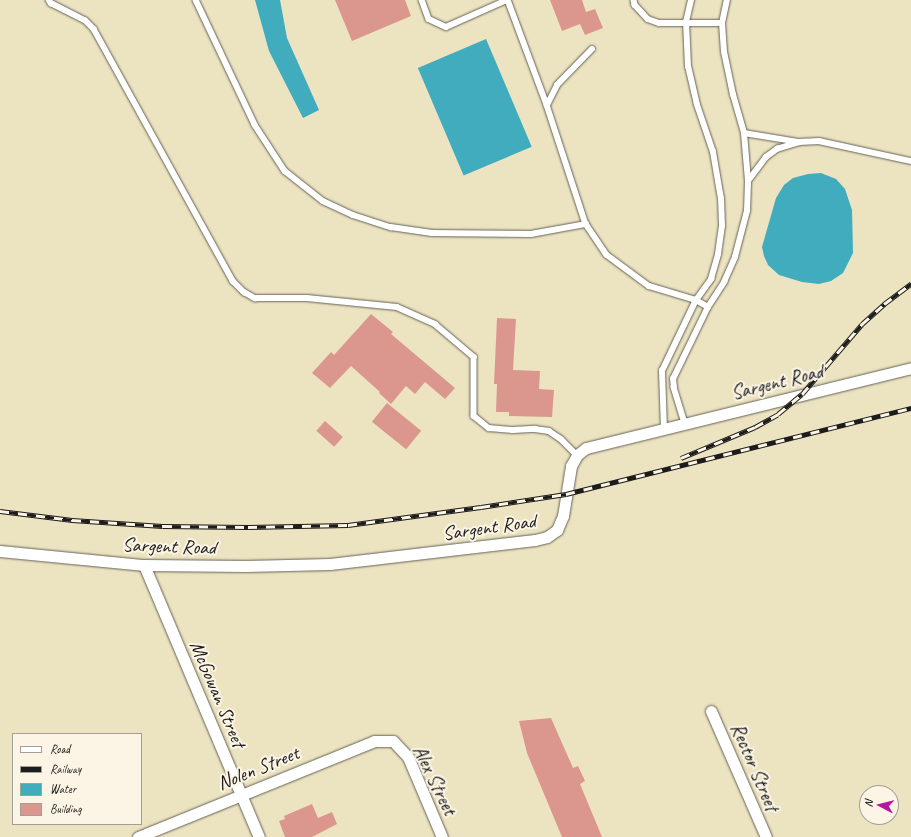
<!DOCTYPE html>
<style>
body{margin:0}
#map{position:relative;width:911px;height:837px;overflow:hidden;background:#ece3c1;font-family:Caveat,sans-serif}
div>[style]{position:absolute}
.water>*{inset:0;background:#40acbe;transform-origin:0 0}
.building>*{inset:0;background:#db978d;transform-origin:0 0}
.roads{filter:drop-shadow(0 0 1px #656256) drop-shadow(0 0 1px #656256)}
.service>*{height:5.5px;margin:-2.75px;padding:0 2.75px;transform-origin:2.75px;border-radius:2.75px;background:#fff}
.minor>*{height:11px;margin:-5.5px;padding:0 5.5px;transform-origin:5.5px;border-radius:5.5px;background:#fff}
.rail>*{height:4.5px;margin-top:-2.25px;transform-origin:0;background:repeating-linear-gradient(90deg,#fcf5e5 0 9px,#1c1c1c 0 18px);box-sizing:border-box;border-block:1px solid #1c1c1c}
span{translate:-50% -50%;white-space:nowrap;text-align:center;line-height:1.15;-webkit-text-stroke:4px #fcf5e5;paint-order:stroke}
.street-label{font-size:20px;color:#1c1c1c}
.legend{position:absolute;left:12px;top:733px;width:130px;height:92px;box-sizing:border-box;background:#fcf5e5;border:1px solid #a29e95;margin:0;padding:5px 7px;list-style:none;font-size:12px;color:#1c1c1c}
.legend li{display:flex;align-items:center;gap:8px;height:20px}
.legend b{width:20px;border:1px solid #a29e95}
.north{position:absolute;left:859px;top:785px;width:40px;height:40px;box-sizing:border-box;background:#fcf5e5;border:1px solid #a29e95;border-radius:50%;rotate:277deg;font-size:11px;font-weight:700;line-height:16px;text-align:center;color:#1c1c1c}
.north::after{content:'';display:block;margin:auto;width:14px;height:18px;background:#b5179e;clip-path:polygon(50% 0,100% 100%,50% 72%,0 100%)}
</style>
<div id="map">
<div class="water">
<i style="clip-path:polygon(255px 0,280px 0,287px 38px,319px 110px,303px 118px,269px 51px)"></i>
<i style="left:486px;top:39px;width:117px;height:74px;rotate:67deg"></i>
<i style="clip-path:polygon(821px 173px,836px 179px,845px 189px,852px 210px,853px 253px,843px 273px,831px 281px,819px 284px,802px 282px,779px 275px,768px 265px,764px 256px,762px 247px,776px 198px,784px 185px,793px 178px,808px 174px)"></i>
</div>
<div class="building">
<i style="clip-path:polygon(335px 0,405px 0,411px 16px,352px 41px)"></i>
<i style="clip-path:polygon(550px 0,582px 0,586px 12px,595px 9px,603px 28px,585px 35px,580px 24px,562px 31px)"></i>
<i style="clip-path:polygon(371px 314px,393px 332px,391px 334px,455px 388px,445px 399px,425px 382px,415px 394px,406px 386px,391px 404px,379px 393px,380px 392px,351px 366px,330px 388px,312px 373px,331px 352px,334px 355px)"></i>
<i style="clip-path:polygon(497px 318px,516px 319px,513px 370px,540px 371px,539px 389px,554px 390px,552px 417px,509px 416px,509px 412px,496px 412px,497px 384px,494px 384px)"></i>
<i style="left:387px;top:403px;width:44px;height:24px;rotate:39deg"></i>
<i style="left:325px;top:421px;width:24px;height:13px;rotate:42deg"></i>
<i style="clip-path:polygon(551px 718px,573px 768px,578px 766px,585px 781px,580px 784px,602px 837px,562px 837px,527px 753px,519px 721px)"></i>
<i style="clip-path:polygon(312px 804px,318px 818px,332px 812px,337px 824px,312px 837px,285px 837px,279px 821px,285px 819px,284px 816px)"></i>
</div>
<div class="roads">
<div class="service">
<i style="left:49px;top:0;width:4px;rotate:56deg"></i>
<i style="left:51px;top:3px;width:38px;rotate:27deg"></i>
<i style="left:85px;top:20px;width:13px;rotate:45deg"></i>
<i style="left:94px;top:29px;width:288px;rotate:61.1deg"></i>
<i style="left:233px;top:281px;width:16px;rotate:45deg"></i>
<i style="left:244px;top:292px;width:13px;rotate:29deg"></i>
<i style="left:255px;top:298px;width:52px"></i>
<i style="left:307px;top:298px;width:90px;rotate:5.7deg"></i>
<i style="left:397px;top:307px;width:42px;rotate:24.1deg"></i>
<i style="left:435px;top:324px;width:51px;rotate:40.2deg"></i>
<i style="left:474px;top:357px;width:59px;rotate:90deg"></i>
<i style="left:474px;top:416px;width:19px;rotate:39deg"></i>
<i style="left:489px;top:428px;width:24px;rotate:5deg"></i>
<i style="left:513px;top:430px;width:22px;rotate:-3deg"></i>
<i style="left:535px;top:429px;width:14px;rotate:8deg"></i>
<i style="left:549px;top:431px;width:14px;rotate:34deg"></i>
<i style="left:561px;top:439px;width:23px;rotate:45deg"></i>
<i style="left:196px;top:0;width:138px;rotate:64.7deg"></i>
<i style="left:255px;top:125px;width:55px;rotate:56.9deg"></i>
<i style="left:285px;top:171px;width:48px;rotate:38.3deg"></i>
<i style="left:323px;top:201px;width:33px;rotate:25deg"></i>
<i style="left:353px;top:215px;width:40px;rotate:18deg"></i>
<i style="left:391px;top:227px;width:41px;rotate:8.3deg"></i>
<i style="left:432px;top:233px;width:99px;rotate:0.6deg"></i>
<i style="left:531px;top:234px;width:56px;rotate:-10.3deg"></i>
<i style="left:422px;top:0;width:20px;rotate:70deg"></i>
<i style="left:429px;top:19px;width:19px;rotate:25deg"></i>
<i style="left:446px;top:27px;width:67px;rotate:-23.9deg"></i>
<i style="left:508px;top:0;width:112px;rotate:69.6deg"></i>
<i style="left:547px;top:105px;width:125px;rotate:71.9deg"></i>
<i style="left:586px;top:224px;width:37px;rotate:56deg"></i>
<i style="left:607px;top:255px;width:52px;rotate:36.4deg"></i>
<i style="left:649px;top:286px;width:49px;rotate:16.6deg"></i>
<i style="left:696px;top:300px;width:14px;rotate:30deg"></i>
<i style="left:634px;top:0;width:5px;rotate:79deg"></i>
<i style="left:635px;top:5px;width:19px;rotate:47deg"></i>
<i style="left:648px;top:19px;width:12px;rotate:20deg"></i>
<i style="left:659px;top:23px;width:63px"></i>
<i style="left:547px;top:105px;width:22px;rotate:-63deg"></i>
<i style="left:557px;top:85px;width:50px;rotate:-45.8deg"></i>
<i style="left:744px;top:133px;width:56px;rotate:9.3deg"></i>
<i style="left:799px;top:142px;width:20px;rotate:-3deg"></i>
<i style="left:819px;top:141px;width:94px;rotate:12.3deg"></i>
<i style="left:748px;top:181px;width:30px;rotate:-53deg"></i>
<i style="left:766px;top:157px;width:14px;rotate:-36deg"></i>
<i style="left:777px;top:149px;width:21px;rotate:-17deg"></i>
<i style="left:685px;top:425px;width:39px;rotate:-107deg"></i>
<i style="left:674px;top:388px;width:9px;rotate:-96deg"></i>
<i style="left:673px;top:379px;width:80px;rotate:-64.1deg"></i>
<i style="left:708px;top:307px;width:30px;rotate:-57deg"></i>
<i style="left:724px;top:282px;width:27px;rotate:-66deg"></i>
<i style="left:735px;top:257px;width:48px;rotate:-75.4deg"></i>
<i style="left:747px;top:211px;width:30px;rotate:-88deg"></i>
<i style="left:748px;top:181px;width:48px;rotate:-94.8deg"></i>
<i style="left:744px;top:133px;width:40px;rotate:-106deg"></i>
<i style="left:733px;top:95px;width:44px;rotate:-101.8deg"></i>
<i style="left:724px;top:52px;width:29px;rotate:-94deg"></i>
<i style="left:722px;top:23px;width:24px;rotate:-78deg"></i>
<i style="left:664px;top:429px;width:58px;rotate:-92deg"></i>
<i style="left:662px;top:371px;width:79px;rotate:-64.4deg"></i>
<i style="left:696px;top:300px;width:26px;rotate:-54deg"></i>
<i style="left:711px;top:279px;width:26px;rotate:-74deg"></i>
<i style="left:718px;top:254px;width:28px;rotate:-82deg"></i>
<i style="left:722px;top:226px;width:27px;rotate:-92deg"></i>
<i style="left:721px;top:199px;width:48px;rotate:-99.7deg"></i>
<i style="left:713px;top:152px;width:50px;rotate:-108.8deg"></i>
<i style="left:697px;top:105px;width:39px;rotate:-103deg"></i>
<i style="left:688px;top:67px;width:45px;rotate:-92.5deg"></i>
<i style="left:686px;top:22px;width:23px;rotate:-77deg"></i>
</div>
<div class="minor">
<i style="left:0;top:551px;width:145px;rotate:5.6deg"></i>
<i style="left:144px;top:565px;width:102px;rotate:0.6deg"></i>
<i style="left:246px;top:566px;width:84px;rotate:-1.4deg"></i>
<i style="left:330px;top:564px;width:206px;rotate:-6.7deg"></i>
<i style="left:535px;top:540px;width:12px;rotate:-14deg"></i>
<i style="left:547px;top:537px;width:12px;rotate:-35deg"></i>
<i style="left:557px;top:530px;width:15px;rotate:-67deg"></i>
<i style="left:563px;top:516px;width:51px;rotate:-80.9deg"></i>
<i style="left:571px;top:466px;width:13px;rotate:-61deg"></i>
<i style="left:577px;top:455px;width:11px;rotate:-38deg"></i>
<i style="left:586px;top:448px;width:335px;rotate:-13.8deg"></i>
<i style="left:144px;top:565px;width:295px;rotate:67.1deg"></i>
<i style="left:711px;top:711px;width:137px;rotate:66.4deg"></i>
<i style="left:138px;top:837px;width:255px;rotate:-22.1deg"></i>
<i style="left:374px;top:741px;width:19px"></i>
<i style="left:393px;top:741px;width:22px;rotate:47deg"></i>
<i style="left:408px;top:757px;width:87px;rotate:67deg"></i>
</div>
</div>
<div class="rail">
<i style="left:681px;top:458px;width:80px;rotate:-22.7deg"></i>
<i style="left:755px;top:427px;width:26px;rotate:-29deg"></i>
<i style="left:778px;top:414px;width:31px;rotate:-40deg"></i>
<i style="left:802px;top:394px;width:92px;rotate:-49.4deg"></i>
<i style="left:862px;top:324px;width:30px;rotate:-42deg"></i>
<i style="left:884px;top:304px;width:34px;rotate:-37deg"></i>
<i style="left:0;top:511px;width:73px;rotate:7.1deg"></i>
<i style="left:72px;top:520px;width:91px;rotate:3.8deg"></i>
<i style="left:163px;top:526px;width:85px;rotate:0.7deg"></i>
<i style="left:248px;top:527px;width:100px;rotate:-1.1deg"></i>
<i style="left:348px;top:525px;width:134px;rotate:-7.7deg"></i>
<i style="left:481px;top:507px;width:86px;rotate:-8.7deg"></i>
<i style="left:566px;top:494px;width:356px;rotate:-14deg"></i>
</div>
<div class="street-label">
<span style="left:777px;top:382px;rotate:-14deg">Sargent Road</span>
<span style="left:489px;top:527px;rotate:-8deg">Sargent Road</span>
<span style="left:169px;top:546px;rotate:2deg">Sargent Road</span>
<span style="left:218px;top:694px;rotate:67deg">McGowan Street</span>
<span style="left:755px;top:767px;rotate:67deg">Rector Street</span>
<span style="left:258px;top:768px;rotate:-22deg">Nolen Street</span>
<span style="left:435px;top:780px;rotate:64deg">Alex Street</span>
</div>
<ul class="legend">
<li><b style="height:5px;background:#fff"></b>Road</li>
<li><b style="height:5px;background:#1c1c1c"></b>Railway</li>
<li><b style="height:11px;background:#40acbe"></b>Water</li>
<li><b style="height:11px;background:#db978d"></b>Building</li>
</ul>
<div class="north">N</div>
</div>
